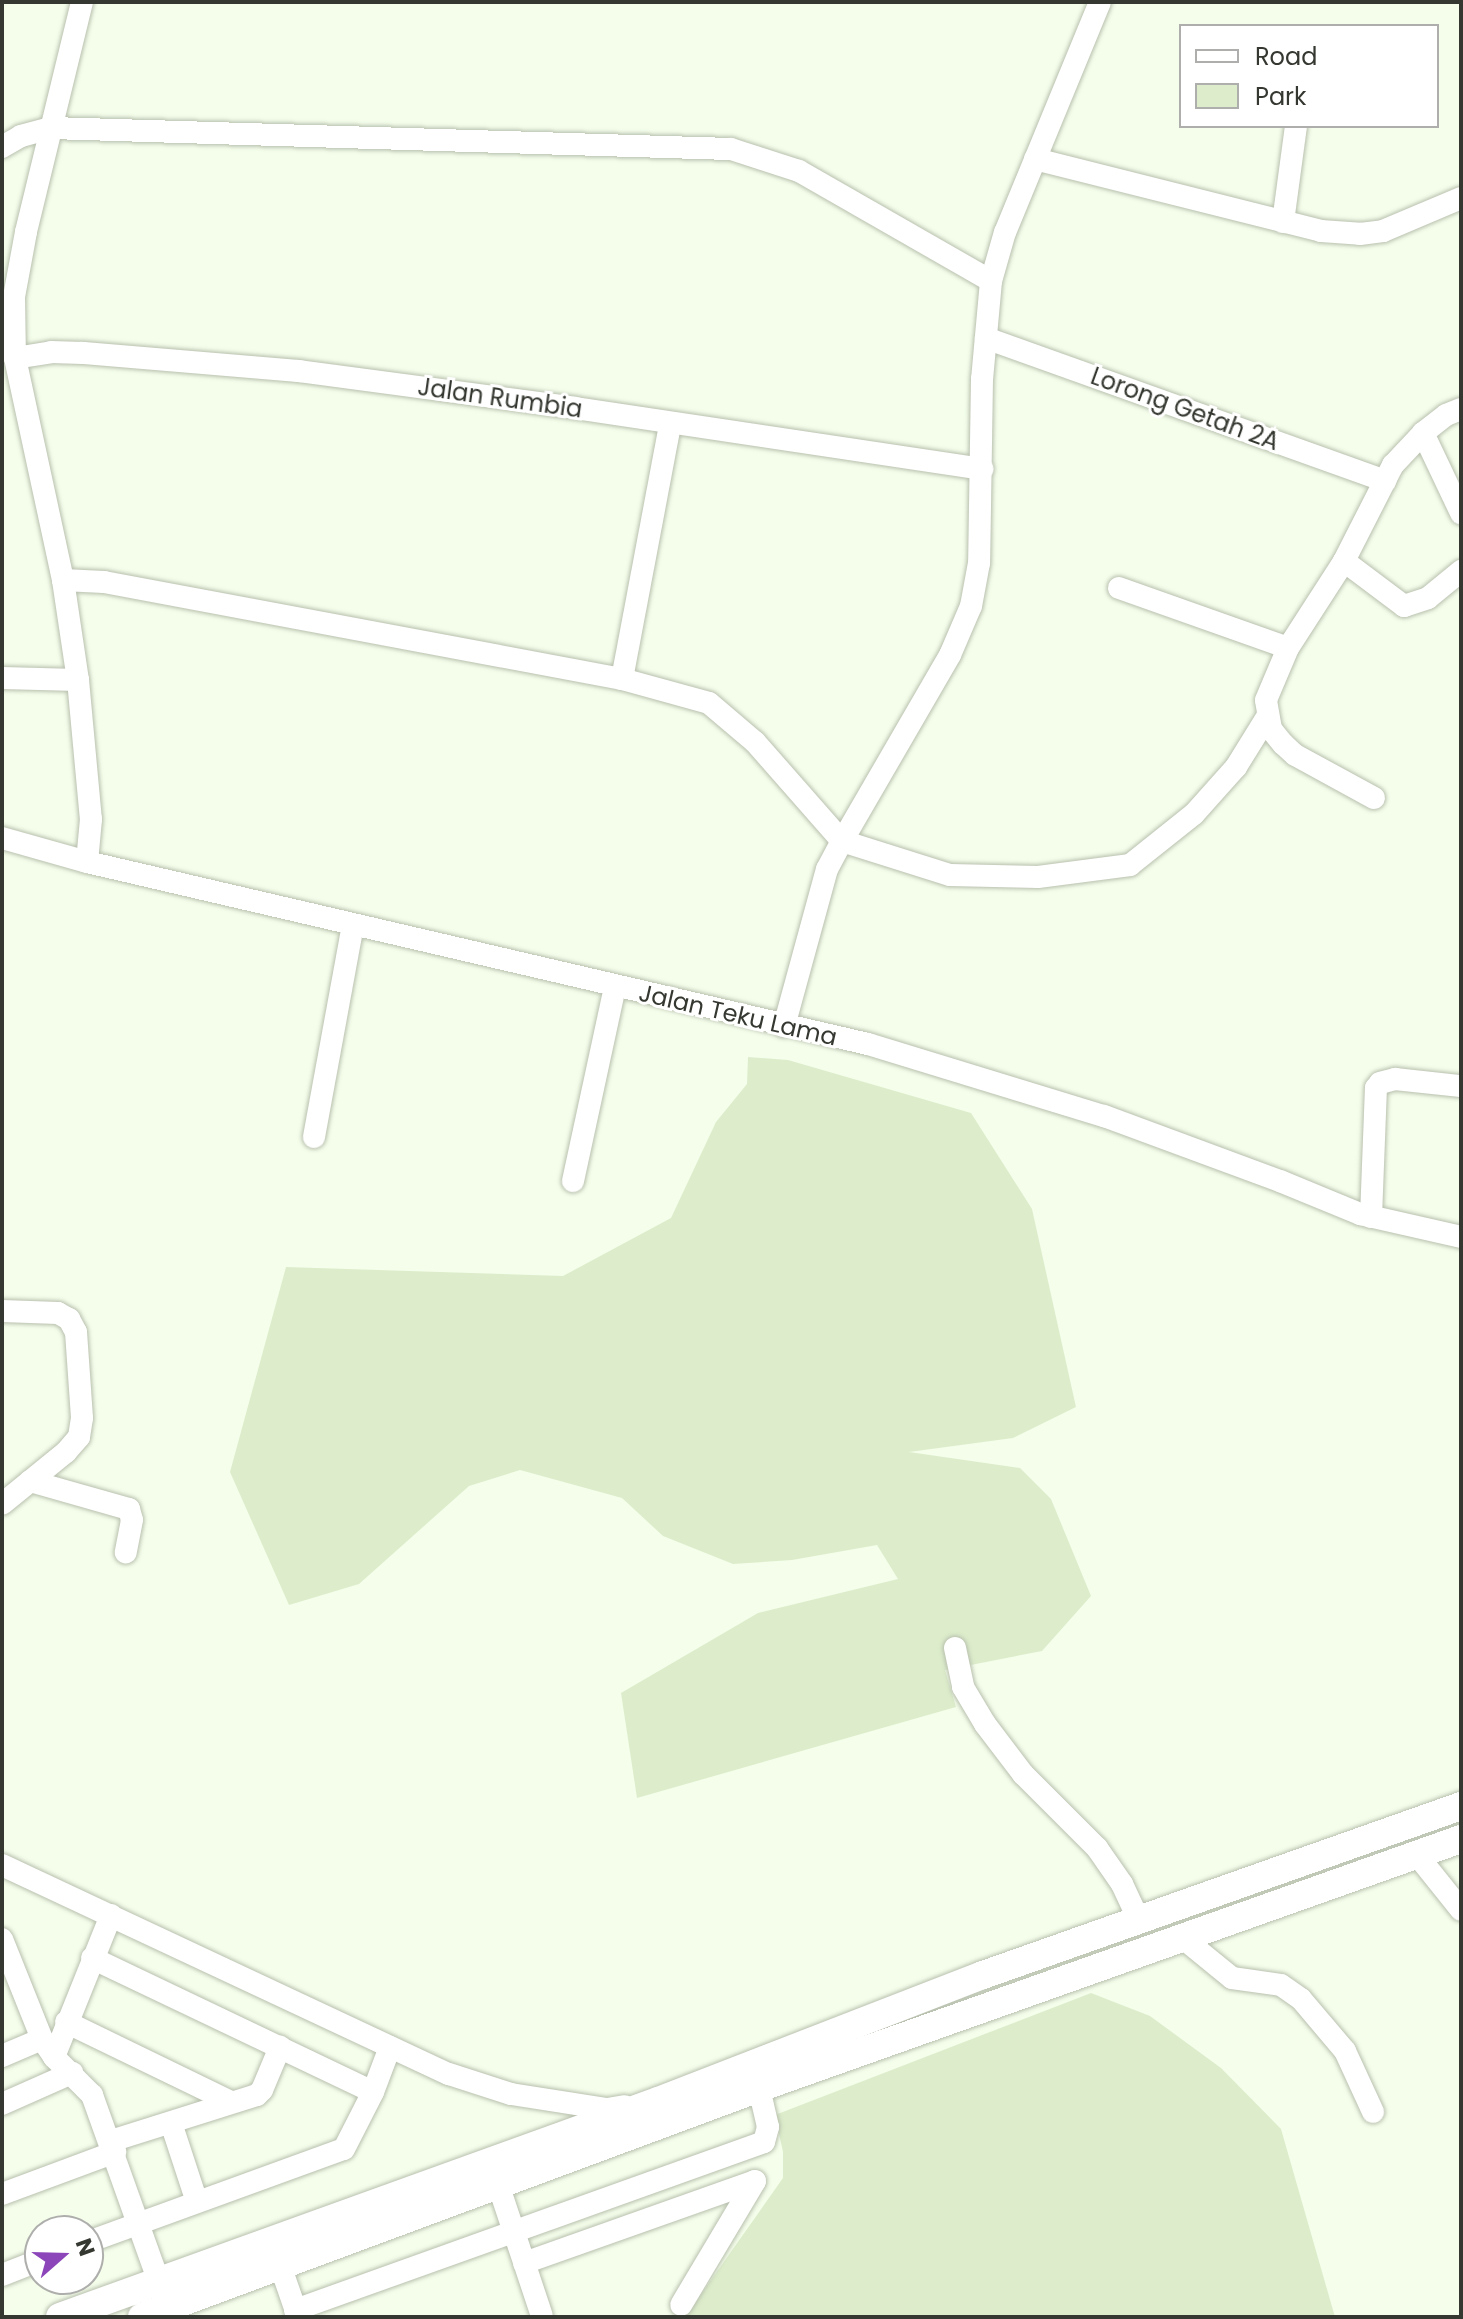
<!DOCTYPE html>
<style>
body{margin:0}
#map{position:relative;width:1463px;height:2319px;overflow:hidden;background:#f5feeb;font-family:Poppins,sans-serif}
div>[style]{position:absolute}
.green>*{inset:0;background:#ddedcb}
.roads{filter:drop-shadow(0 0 2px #b8c0ae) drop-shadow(0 0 2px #b8c0ae)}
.minor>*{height:22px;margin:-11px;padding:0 11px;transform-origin:11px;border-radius:11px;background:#fff}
.major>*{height:28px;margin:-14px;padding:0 14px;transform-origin:14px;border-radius:14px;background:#fff}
span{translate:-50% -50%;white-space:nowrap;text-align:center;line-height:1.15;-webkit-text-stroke:6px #fff;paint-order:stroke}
.street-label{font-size:24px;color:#343830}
.frame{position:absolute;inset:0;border:4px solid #343830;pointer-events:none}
.legend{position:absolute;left:1179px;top:24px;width:260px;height:104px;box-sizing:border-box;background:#fff;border:2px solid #aeafac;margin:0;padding:10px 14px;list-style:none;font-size:24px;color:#343830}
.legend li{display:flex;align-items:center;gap:16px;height:40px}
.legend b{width:40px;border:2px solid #aeafac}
.north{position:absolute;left:24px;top:2215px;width:80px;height:80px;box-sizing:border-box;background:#fff;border:2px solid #aeafac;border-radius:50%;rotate:70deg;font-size:22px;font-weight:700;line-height:32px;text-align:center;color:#343830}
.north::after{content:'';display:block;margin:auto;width:28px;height:36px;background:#8c46ba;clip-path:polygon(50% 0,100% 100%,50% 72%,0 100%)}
</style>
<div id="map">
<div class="green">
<i style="clip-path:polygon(748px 1057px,788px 1060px,971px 1113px,1032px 1209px,1076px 1407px,1013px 1438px,909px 1452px,1020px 1468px,1051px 1499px,1091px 1596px,1042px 1651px,945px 1670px,956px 1707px,637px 1798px,621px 1693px,758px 1613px,898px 1579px,877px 1545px,792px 1560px,733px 1564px,663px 1536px,622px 1498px,520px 1470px,469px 1486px,359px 1584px,289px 1605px,230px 1472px,286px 1267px,563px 1276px,671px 1218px,716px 1122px,747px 1084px)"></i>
<i style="clip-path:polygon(1091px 1993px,1150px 2016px,1221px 2068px,1281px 2129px,1335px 2317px,685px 2317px,783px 2178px,783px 2152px,775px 2115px)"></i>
</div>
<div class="roads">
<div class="minor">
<i style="left:82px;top:2px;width:237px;rotate:103.7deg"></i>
<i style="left:26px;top:232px;width:66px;rotate:100.5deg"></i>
<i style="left:14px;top:297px;width:61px;rotate:89.1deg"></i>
<i style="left:15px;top:358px;width:227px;rotate:77.8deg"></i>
<i style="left:63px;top:580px;width:101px;rotate:81.5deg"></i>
<i style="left:78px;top:680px;width:140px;rotate:84.7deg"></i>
<i style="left:91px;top:819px;width:43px;rotate:95.3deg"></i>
<i style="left:1100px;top:2px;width:249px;rotate:112.4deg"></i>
<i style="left:1005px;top:232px;width:51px;rotate:105.9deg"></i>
<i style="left:991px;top:281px;width:98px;rotate:95.2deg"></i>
<i style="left:982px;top:379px;width:184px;rotate:90.9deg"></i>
<i style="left:979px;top:563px;width:44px;rotate:100.5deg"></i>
<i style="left:971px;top:606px;width:53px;rotate:113.2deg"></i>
<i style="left:950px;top:655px;width:215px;rotate:120.1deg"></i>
<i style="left:842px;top:841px;width:113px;rotate:17.5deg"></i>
<i style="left:950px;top:875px;width:88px;rotate:1.3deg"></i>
<i style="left:1038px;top:877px;width:93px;rotate:-7.4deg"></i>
<i style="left:1130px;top:865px;width:82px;rotate:-38.6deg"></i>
<i style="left:1194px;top:814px;width:63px;rotate:-48.2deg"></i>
<i style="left:1236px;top:767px;width:59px;rotate:-58.2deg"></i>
<i style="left:2px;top:147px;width:22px;rotate:-30deg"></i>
<i style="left:21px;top:136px;width:31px;rotate:-15deg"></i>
<i style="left:51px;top:128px;width:680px;rotate:1.77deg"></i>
<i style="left:731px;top:149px;width:71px;rotate:17.9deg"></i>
<i style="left:799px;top:171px;width:221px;rotate:29.8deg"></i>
<i style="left:1035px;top:159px;width:295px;rotate:14.1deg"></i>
<i style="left:1321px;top:231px;width:39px;rotate:4deg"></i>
<i style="left:1360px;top:234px;width:23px;rotate:-7deg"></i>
<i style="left:1383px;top:231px;width:85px;rotate:-22.9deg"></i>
<i style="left:1283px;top:222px;width:97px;rotate:-82.3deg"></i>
<i style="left:986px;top:338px;width:424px;rotate:19.7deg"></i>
<i style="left:15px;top:358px;width:36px;rotate:-9deg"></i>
<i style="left:51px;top:352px;width:32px;rotate:2deg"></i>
<i style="left:83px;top:353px;width:217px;rotate:4.8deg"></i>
<i style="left:299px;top:371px;width:278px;rotate:7.6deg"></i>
<i style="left:575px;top:408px;width:412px;rotate:8.5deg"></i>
<i style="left:1423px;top:433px;width:89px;rotate:64.6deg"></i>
<i style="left:1344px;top:561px;width:75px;rotate:36.9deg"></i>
<i style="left:1404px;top:606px;width:25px;rotate:-18deg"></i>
<i style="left:1428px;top:598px;width:43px;rotate:-39.3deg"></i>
<i style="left:63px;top:580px;width:41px;rotate:2.8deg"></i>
<i style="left:104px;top:582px;width:527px;rotate:10.61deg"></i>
<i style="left:622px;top:679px;width:90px;rotate:15.4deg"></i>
<i style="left:709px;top:703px;width:60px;rotate:40.3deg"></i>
<i style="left:755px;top:742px;width:132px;rotate:48.7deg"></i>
<i style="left:842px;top:841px;width:32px;rotate:118deg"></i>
<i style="left:827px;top:869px;width:163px;rotate:105.3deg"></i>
<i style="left:1119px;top:588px;width:179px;rotate:19.5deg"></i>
<i style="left:2px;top:678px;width:76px;rotate:1.5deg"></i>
<i style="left:622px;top:679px;width:259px;rotate:-79.3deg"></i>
<i style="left:1374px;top:798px;width:90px;rotate:-151.4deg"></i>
<i style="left:1295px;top:755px;width:16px;rotate:-137deg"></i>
<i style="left:1283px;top:744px;width:19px;rotate:-129deg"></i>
<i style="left:1271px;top:729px;width:29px;rotate:-100deg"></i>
<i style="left:1266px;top:700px;width:56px;rotate:-67.1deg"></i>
<i style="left:1288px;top:648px;width:103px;rotate:-57.2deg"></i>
<i style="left:1344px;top:561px;width:108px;rotate:-63deg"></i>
<i style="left:1393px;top:465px;width:44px;rotate:-46.8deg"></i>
<i style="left:1423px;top:433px;width:29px;rotate:-38deg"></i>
<i style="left:1446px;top:415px;width:16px;rotate:-22deg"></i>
<i style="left:2px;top:838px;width:88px;rotate:15.8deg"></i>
<i style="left:87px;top:862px;width:802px;rotate:13.12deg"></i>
<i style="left:868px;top:1044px;width:247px;rotate:17deg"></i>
<i style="left:1104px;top:1116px;width:188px;rotate:20.3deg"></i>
<i style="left:1280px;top:1181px;width:87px;rotate:22.4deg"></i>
<i style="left:1360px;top:1214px;width:104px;rotate:12.8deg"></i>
<i style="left:314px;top:1137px;width:216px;rotate:-79.6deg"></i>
<i style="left:573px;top:1181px;width:198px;rotate:-77.8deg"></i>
<i style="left:1371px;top:1217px;width:129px;rotate:-87.8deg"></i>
<i style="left:1376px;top:1088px;width:6px;rotate:-51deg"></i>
<i style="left:1380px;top:1083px;width:16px;rotate:-15deg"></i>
<i style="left:1395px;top:1079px;width:64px;rotate:6.2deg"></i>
<i style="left:2px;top:1311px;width:56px;rotate:2deg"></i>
<i style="left:58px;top:1313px;width:13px;rotate:29deg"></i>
<i style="left:69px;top:1319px;width:15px;rotate:62deg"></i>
<i style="left:76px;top:1332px;width:86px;rotate:86deg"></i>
<i style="left:82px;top:1418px;width:19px;rotate:99deg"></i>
<i style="left:79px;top:1437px;width:20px;rotate:131deg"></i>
<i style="left:66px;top:1452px;width:82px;rotate:140.9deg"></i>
<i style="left:30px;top:1481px;width:103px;rotate:15.8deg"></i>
<i style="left:129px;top:1509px;width:11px;rotate:75deg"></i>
<i style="left:132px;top:1520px;width:33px;rotate:101deg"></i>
<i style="left:955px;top:1648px;width:40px;rotate:78deg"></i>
<i style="left:963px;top:1687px;width:43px;rotate:59.3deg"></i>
<i style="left:985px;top:1724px;width:63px;rotate:52.8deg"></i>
<i style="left:1023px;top:1774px;width:105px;rotate:45deg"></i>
<i style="left:1097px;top:1848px;width:44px;rotate:55.2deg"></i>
<i style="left:1122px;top:1884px;width:40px;rotate:65deg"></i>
<i style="left:1417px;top:1855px;width:70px;rotate:51.3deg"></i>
<i style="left:2px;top:1865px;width:493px;rotate:25.1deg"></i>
<i style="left:449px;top:2074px;width:65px;rotate:17.9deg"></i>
<i style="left:511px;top:2094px;width:97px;rotate:8.9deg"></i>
<i style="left:607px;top:2109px;width:18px;rotate:-9deg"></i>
<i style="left:2px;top:1939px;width:108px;rotate:68.2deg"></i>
<i style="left:42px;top:2039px;width:22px;rotate:56deg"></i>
<i style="left:54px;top:2057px;width:54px;rotate:45deg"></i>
<i style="left:92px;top:2095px;width:199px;rotate:70.3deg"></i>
<i style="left:1184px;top:1939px;width:62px;rotate:39.1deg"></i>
<i style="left:1232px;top:1978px;width:49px;rotate:8.1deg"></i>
<i style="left:1281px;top:1985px;width:24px;rotate:35deg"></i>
<i style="left:1301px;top:1999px;width:68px;rotate:49.8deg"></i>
<i style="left:1345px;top:2051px;width:67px;rotate:65.3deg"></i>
<i style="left:92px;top:1958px;width:311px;rotate:25.5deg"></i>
<i style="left:66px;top:2022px;width:183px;rotate:25.9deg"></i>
<i style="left:2px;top:2056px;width:43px;rotate:-23deg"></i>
<i style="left:54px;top:2057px;width:153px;rotate:-68.1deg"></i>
<i style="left:2px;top:2104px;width:77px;rotate:-23.9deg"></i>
<i style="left:171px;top:2123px;width:83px;rotate:71.8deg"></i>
<i style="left:111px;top:2141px;width:153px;rotate:-17.5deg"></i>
<i style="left:257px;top:2095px;width:7px;rotate:-45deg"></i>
<i style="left:262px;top:2090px;width:47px;rotate:-67.3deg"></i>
<i style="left:498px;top:2184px;width:139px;rotate:71.6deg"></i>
<i style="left:2px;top:2194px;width:121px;rotate:-20.4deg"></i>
<i style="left:88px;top:2242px;width:272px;rotate:-20deg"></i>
<i style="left:344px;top:2149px;width:64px;rotate:-63deg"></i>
<i style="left:373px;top:2092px;width:48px;rotate:-69.3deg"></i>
<i style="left:524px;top:2263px;width:245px;rotate:-19.5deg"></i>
<i style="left:755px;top:2181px;width:144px;rotate:120.8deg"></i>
<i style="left:280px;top:2265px;width:55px;rotate:70.9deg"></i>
<i style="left:2px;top:2275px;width:41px;rotate:-21.5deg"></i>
<i style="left:295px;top:2310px;width:498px;rotate:-19.7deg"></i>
<i style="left:764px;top:2142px;width:16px;rotate:-75deg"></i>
<i style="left:768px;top:2127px;width:40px;rotate:-103deg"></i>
</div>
<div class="major">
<i style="left:60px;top:2317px;width:636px;rotate:-19.86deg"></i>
<i style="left:658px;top:2101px;width:349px;rotate:-21.2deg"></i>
<i style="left:983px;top:1975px;width:507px;rotate:-19.47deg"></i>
<i style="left:142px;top:2317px;width:658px;rotate:-20.36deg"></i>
<i style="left:759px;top:2088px;width:745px;rotate:-19.53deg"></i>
</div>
</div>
<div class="street-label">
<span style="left:500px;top:398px;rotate:8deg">Jalan Rumbia</span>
<span style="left:1185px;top:409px;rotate:20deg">Lorong Getah 2A</span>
<span style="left:738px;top:1015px;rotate:13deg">Jalan Teku Lama</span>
</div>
<div class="frame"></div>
<ul class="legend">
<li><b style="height:10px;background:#fff"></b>Road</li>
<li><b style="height:22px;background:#ddedcb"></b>Park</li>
</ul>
<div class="north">N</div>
</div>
